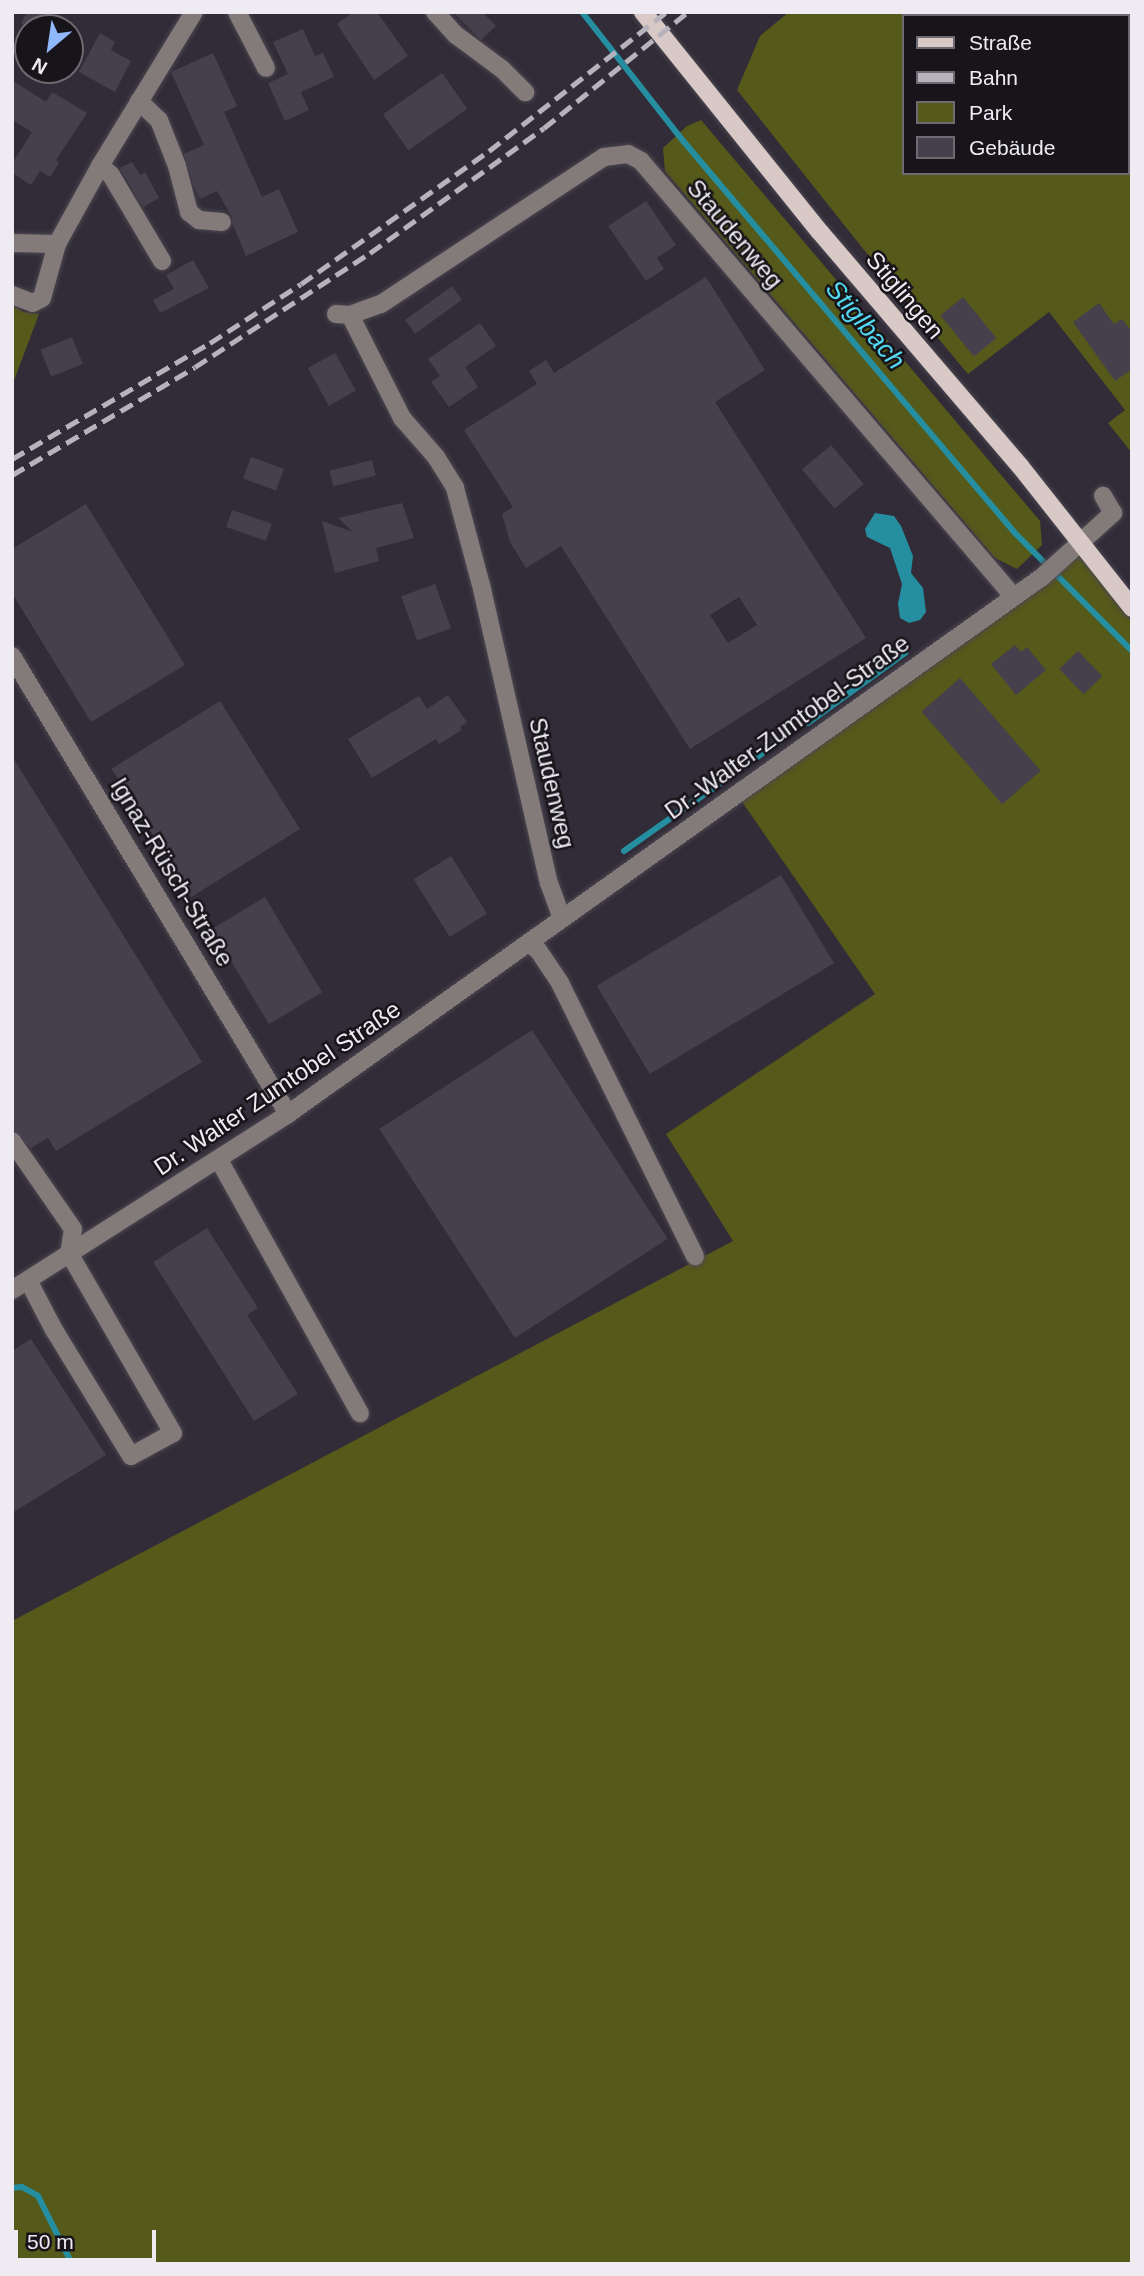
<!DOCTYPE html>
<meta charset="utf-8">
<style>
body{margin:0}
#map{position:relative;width:1144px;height:2276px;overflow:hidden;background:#312c37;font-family:Arial,sans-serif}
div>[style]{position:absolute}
.green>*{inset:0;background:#555919}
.water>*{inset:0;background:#258fa1}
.stream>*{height:6px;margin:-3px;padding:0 3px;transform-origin:3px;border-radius:3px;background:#258fa1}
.building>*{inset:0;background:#45404c;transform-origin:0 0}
.roads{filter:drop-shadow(0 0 2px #4b4751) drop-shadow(0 0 2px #4b4751)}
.minor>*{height:18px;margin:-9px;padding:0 9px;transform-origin:9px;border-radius:9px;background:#837b7a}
.major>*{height:18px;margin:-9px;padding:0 9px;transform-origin:9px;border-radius:9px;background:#d9c9c6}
.rail>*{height:5px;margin-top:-2.5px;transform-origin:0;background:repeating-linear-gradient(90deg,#b6b3bc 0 14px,transparent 0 21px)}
span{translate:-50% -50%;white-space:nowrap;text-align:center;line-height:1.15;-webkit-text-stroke:5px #17151a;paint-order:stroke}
.street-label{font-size:24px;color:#eeebf3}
.water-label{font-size:26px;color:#54daf2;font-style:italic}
.frame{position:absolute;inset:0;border:14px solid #eeebf3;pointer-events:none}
.legend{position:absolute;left:902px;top:14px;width:228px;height:161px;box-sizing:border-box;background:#17151a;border:2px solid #6d6b71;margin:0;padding:9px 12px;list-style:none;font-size:21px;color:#eeebf3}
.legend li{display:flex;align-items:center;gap:14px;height:35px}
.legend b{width:35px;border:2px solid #6d6b71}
.north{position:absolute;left:14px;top:14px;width:70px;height:70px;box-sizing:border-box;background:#17151a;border:2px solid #6d6b71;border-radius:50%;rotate:209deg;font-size:19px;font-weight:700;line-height:28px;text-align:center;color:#eeebf3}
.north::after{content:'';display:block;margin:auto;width:24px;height:32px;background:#8fb8fd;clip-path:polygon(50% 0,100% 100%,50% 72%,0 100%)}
.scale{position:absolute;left:14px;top:2230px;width:142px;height:32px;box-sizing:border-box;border:4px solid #eeebf3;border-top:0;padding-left:9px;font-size:21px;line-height:24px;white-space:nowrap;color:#eeebf3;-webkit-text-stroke:5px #17151a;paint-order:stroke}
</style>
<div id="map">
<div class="green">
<i style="clip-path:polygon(evenodd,789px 12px,1132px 12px,1132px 453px,1108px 423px,1125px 410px,1049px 312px,968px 374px,860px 245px,737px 90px,760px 36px,789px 12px,904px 16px,1128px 16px,1128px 173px,904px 173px,904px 16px)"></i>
<i style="clip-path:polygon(701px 120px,1040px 521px,1042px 545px,1017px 569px,995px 558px,665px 171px,663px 148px,687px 126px)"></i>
<i style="clip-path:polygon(12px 305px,24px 312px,39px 314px,12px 386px)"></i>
<i style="clip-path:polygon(1080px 548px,1132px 622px,1132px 2264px,12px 2264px,12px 1621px,733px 1241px,666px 1134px,875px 994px,738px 796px)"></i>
</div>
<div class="water">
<i style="clip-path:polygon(875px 513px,894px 516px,901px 526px,913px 556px,911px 573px,923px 588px,926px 612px,920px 620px,909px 623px,900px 618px,898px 604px,902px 584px,890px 548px,867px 537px,865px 529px)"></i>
</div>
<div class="stream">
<i style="left:582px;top:12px;width:165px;rotate:51.9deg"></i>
<i style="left:684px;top:142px;width:512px;rotate:49.75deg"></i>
<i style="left:1015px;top:533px;width:166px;rotate:45.2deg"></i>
<i style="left:808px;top:723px;width:120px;rotate:-35.8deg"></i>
<i style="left:624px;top:851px;width:196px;rotate:-35.2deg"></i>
<i style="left:12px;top:2188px;width:10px;rotate:-6deg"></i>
<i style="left:22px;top:2187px;width:18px;rotate:29deg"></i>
<i style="left:38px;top:2196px;width:76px;rotate:63.4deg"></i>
</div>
<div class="building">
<i style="clip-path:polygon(27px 12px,53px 12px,44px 28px,29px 28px,21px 23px)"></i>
<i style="clip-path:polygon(353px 12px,377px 12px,408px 56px,374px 80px,337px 24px)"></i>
<i style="clip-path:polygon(453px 12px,482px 12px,496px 26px,481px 40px)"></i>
<i style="clip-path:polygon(303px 29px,315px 56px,323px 53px,334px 77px,301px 92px,309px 110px,285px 121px,268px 83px,288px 74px,273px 42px)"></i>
<i style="clip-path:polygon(100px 33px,115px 42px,111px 50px,131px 61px,115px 92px,79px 72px)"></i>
<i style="clip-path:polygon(213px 53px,237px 106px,224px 112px,262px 197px,279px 189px,298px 232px,246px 256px,233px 225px,232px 217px,217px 191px,200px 199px,194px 187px,184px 154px,204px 145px,171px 72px)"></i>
<i style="left:442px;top:73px;width:44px;height:72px;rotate:55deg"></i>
<i style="clip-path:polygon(12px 80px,46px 102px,52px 92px,87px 113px,56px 160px,59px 163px,50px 177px,40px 171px,31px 185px,12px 173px,12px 164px,32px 132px,12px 120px)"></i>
<i style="clip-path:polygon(132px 162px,140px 175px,145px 172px,159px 198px,143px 207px,120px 168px)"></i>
<i style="clip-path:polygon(646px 201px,676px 245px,657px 258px,664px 269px,646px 281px,608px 226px)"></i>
<i style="clip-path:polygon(193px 260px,209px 288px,160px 313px,153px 300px,174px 289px,166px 275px)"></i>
<i style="clip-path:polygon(evenodd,706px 277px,765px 370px,715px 402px,866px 638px,690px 749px,561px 546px,526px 568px,510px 542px,502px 514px,513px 507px,464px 430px,537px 384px,529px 371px,546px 360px,554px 373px,706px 277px,739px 597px,757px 625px,728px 643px,710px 615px,739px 597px)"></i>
<i style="left:452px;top:286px;width:17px;height:58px;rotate:54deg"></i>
<i style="left:963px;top:297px;width:53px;height:29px;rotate:51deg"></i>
<i style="clip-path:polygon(1099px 303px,1114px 324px,1122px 319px,1132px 332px,1132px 369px,1115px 381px,1073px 322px)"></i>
<i style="clip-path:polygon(480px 323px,496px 346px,465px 367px,478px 387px,449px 407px,431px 382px,440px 376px,428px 359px)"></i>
<i style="left:72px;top:337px;width:29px;height:34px;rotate:68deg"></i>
<i style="left:335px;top:353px;width:43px;height:31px;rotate:61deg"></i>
<i style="left:831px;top:445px;width:51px;height:38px;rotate:50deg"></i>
<i style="left:251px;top:457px;width:35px;height:23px;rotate:20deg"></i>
<i style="left:372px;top:460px;width:16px;height:44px;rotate:76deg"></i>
<i style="clip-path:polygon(402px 503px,414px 538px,376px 548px,379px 561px,335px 573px,322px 521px,353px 532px,338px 518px)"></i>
<i style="clip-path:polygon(86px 504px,185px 665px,91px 722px,12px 593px,12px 549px)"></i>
<i style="left:232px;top:510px;width:42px;height:18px;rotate:19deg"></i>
<i style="left:435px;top:584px;width:47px;height:36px;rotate:70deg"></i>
<i style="clip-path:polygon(1015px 645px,1021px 652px,1027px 647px,1046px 670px,1016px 695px,991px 664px)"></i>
<i style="left:1078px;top:651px;width:35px;height:26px;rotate:46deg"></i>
<i style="left:960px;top:678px;width:123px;height:51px;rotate:49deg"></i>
<i style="clip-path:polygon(448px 695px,467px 722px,460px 727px,462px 730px,439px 744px,436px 739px,372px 778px,348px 739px,419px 696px,427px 709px)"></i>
<i style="left:220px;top:701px;width:151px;height:128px;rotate:58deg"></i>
<i style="clip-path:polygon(12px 756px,202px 1062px,56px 1151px,48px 1138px,31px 1148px,12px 1128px)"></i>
<i style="left:451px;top:856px;width:68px;height:44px;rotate:58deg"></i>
<i style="left:781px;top:875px;width:103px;height:215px;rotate:59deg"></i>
<i style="left:265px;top:897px;width:111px;height:62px;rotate:59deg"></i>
<i style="left:532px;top:1030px;width:249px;height:182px;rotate:57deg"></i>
<i style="clip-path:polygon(207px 1228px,258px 1308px,247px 1315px,298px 1394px,254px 1421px,153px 1262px)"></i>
<i style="clip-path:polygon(31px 1339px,106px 1455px,12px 1513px,12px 1351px)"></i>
</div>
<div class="roads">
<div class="minor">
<i style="left:237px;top:12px;width:63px;rotate:62.6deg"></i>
<i style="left:435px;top:12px;width:31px;rotate:48deg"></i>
<i style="left:456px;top:35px;width:57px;rotate:36.5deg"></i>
<i style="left:502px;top:69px;width:33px;rotate:45deg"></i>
<i style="left:139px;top:101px;width:28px;rotate:44deg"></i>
<i style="left:159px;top:120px;width:49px;rotate:68.6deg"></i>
<i style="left:177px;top:166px;width:48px;rotate:75.4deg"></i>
<i style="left:189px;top:212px;width:13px;rotate:39deg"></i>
<i style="left:199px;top:220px;width:23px;rotate:5deg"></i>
<i style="left:100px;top:166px;width:14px;rotate:39deg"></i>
<i style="left:111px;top:175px;width:100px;rotate:59.3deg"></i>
<i style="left:12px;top:243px;width:45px;rotate:1.3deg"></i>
<i style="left:12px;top:295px;width:22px;rotate:21deg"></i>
<i style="left:33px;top:303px;width:10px;rotate:-29deg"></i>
<i style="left:42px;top:298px;width:56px;rotate:-74.5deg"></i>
<i style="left:57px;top:244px;width:89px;rotate:-61.1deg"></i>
<i style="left:100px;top:166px;width:180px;rotate:-58.6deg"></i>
<i style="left:336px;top:314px;width:14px;rotate:4deg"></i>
<i style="left:350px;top:315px;width:33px;rotate:-20deg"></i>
<i style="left:381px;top:304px;width:267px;rotate:-33.4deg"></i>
<i style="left:604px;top:157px;width:24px;rotate:-7deg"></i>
<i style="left:628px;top:154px;width:15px;rotate:28deg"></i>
<i style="left:641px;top:161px;width:572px;rotate:49.46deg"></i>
<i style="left:350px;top:315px;width:115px;rotate:63.2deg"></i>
<i style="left:402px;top:418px;width:52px;rotate:48.9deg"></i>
<i style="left:436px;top:457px;width:36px;rotate:58deg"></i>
<i style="left:455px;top:488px;width:105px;rotate:75deg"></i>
<i style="left:482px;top:589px;width:302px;rotate:77.2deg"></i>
<i style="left:549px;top:883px;width:37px;rotate:70deg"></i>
<i style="left:12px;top:656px;width:535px;rotate:58.93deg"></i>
<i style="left:530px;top:944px;width:10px;rotate:37deg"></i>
<i style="left:538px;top:950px;width:40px;rotate:56deg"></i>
<i style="left:560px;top:983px;width:305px;rotate:63.7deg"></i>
<i style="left:12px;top:1141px;width:107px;rotate:55.3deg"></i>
<i style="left:73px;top:1229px;width:24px;rotate:99deg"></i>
<i style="left:69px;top:1253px;width:208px;rotate:60deg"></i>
<i style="left:173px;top:1433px;width:48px;rotate:151.3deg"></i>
<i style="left:131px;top:1456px;width:148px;rotate:-121.4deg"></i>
<i style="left:54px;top:1330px;width:56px;rotate:-117.5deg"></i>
<i style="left:219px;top:1160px;width:290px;rotate:60.9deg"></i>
<i style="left:12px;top:1290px;width:327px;rotate:-32.5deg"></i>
<i style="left:288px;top:1114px;width:926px;rotate:-35.46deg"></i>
<i style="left:1042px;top:577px;width:96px;rotate:-42deg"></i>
<i style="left:1113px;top:513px;width:20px;rotate:-120deg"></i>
</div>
<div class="major">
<i style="left:643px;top:12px;width:282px;rotate:51.2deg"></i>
<i style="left:820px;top:232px;width:308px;rotate:49.5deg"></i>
<i style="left:1020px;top:466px;width:181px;rotate:51.7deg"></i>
</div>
</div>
<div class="rail">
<i style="left:12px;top:459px;width:229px;rotate:-30.4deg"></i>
<i style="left:210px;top:343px;width:108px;rotate:-33deg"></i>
<i style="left:301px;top:284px;width:230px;rotate:-35.3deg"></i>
<i style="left:489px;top:151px;width:225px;rotate:-38.1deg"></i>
<i style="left:12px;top:475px;width:212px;rotate:-30.5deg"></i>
<i style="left:195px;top:367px;width:209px;rotate:-33.1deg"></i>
<i style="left:370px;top:253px;width:214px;rotate:-35.7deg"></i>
<i style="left:544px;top:128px;width:185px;rotate:-38.9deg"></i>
</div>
<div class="street-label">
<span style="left:735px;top:234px;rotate:50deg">Staudenweg</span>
<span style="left:905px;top:295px;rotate:50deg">Stiglingen</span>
<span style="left:787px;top:727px;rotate:-36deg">Dr.-Walter-Zumtobel-Straße</span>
<span style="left:552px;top:783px;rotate:77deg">Staudenweg</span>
<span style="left:172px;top:872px;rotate:59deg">Ignaz-Rüsch-Straße</span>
<span style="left:277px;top:1088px;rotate:-34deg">Dr. Walter Zumtobel Straße</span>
</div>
<div class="water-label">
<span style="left:865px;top:325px;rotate:50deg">Stiglbach</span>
</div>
<div class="frame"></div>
<ul class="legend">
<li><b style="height:9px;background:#d9c9c6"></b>Straße</li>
<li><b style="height:9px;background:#b6b3bc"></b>Bahn</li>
<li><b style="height:19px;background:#555919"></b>Park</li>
<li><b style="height:19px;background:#45404c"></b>Gebäude</li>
</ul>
<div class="north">N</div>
<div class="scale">50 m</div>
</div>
